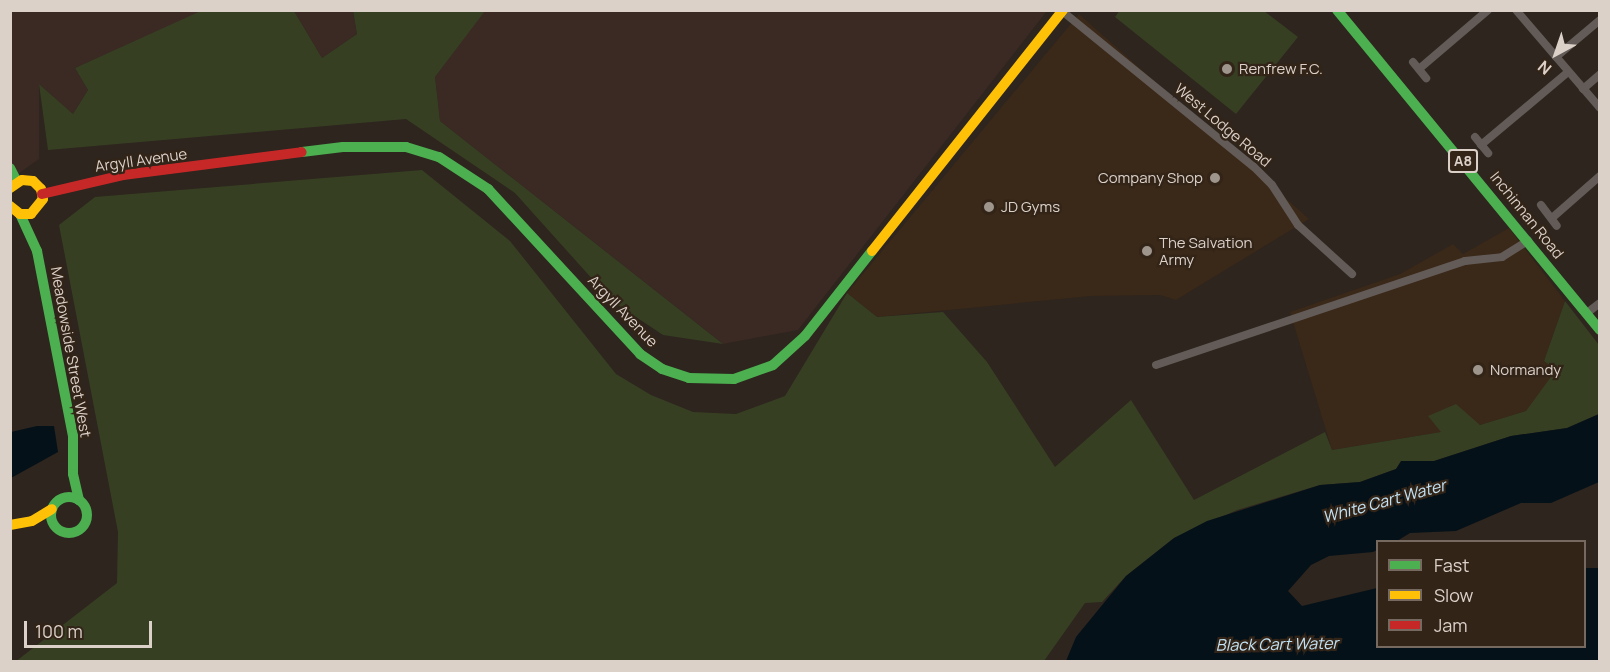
<!DOCTYPE html>
<style>
body{margin:0}
#map{position:relative;width:1610px;height:672px;overflow:hidden;background:#2d251e;font-family:Manrope,sans-serif}
div>[style]{position:absolute}
.built>*{inset:0;background:#3a2818}
.industrial>*{inset:0;background:#3b2923}
.green>*{inset:0;background:#373f23}
.water>*{inset:0;background:#051119}
.street>*{height:8px;margin:-4px;padding:0 4px;transform-origin:4px;border-radius:4px;background:#635b57}
.fast>*{height:10px;margin:-5px;padding:0 5px;transform-origin:5px;border-radius:5px;background:#4caf50}
.fast>.ring{margin:-5px;padding:0;box-sizing:content-box;background:none;border:10px solid #4caf50;border-radius:50%}
.slow>*{height:10px;margin:-5px;padding:0 5px;transform-origin:5px;border-radius:5px;background:#ffc107}
.jam>*{height:10px;margin:-5px;padding:0 5px;transform-origin:5px;border-radius:5px;background:#c62828}
.dots>*{width:16px;height:16px;translate:-50% -50%;box-sizing:border-box;border:3px solid #332418;border-radius:50%}
span{translate:-50% -50%;white-space:nowrap;text-align:center;line-height:1.15;-webkit-text-stroke:4.5px #332418;paint-order:stroke}
.shield-label span{padding:2px 4px;background:#332418;border:2px solid;border-radius:4px;-webkit-text-stroke-width:0}
.shield-label{font-size:14px;color:#dbd1c9;font-weight:700}
.poi-label{font-size:15px;color:#dbd1c9}
.left{translate:0 -50%;text-align:left}
.right{translate:-100% -50%;text-align:right}
.street-label{font-size:15px;color:#dbd1c9}
.water-label{font-size:16px;color:#c2e3f5;font-style:italic}
.frame{position:absolute;inset:0;border:12px solid #dbd1c9;pointer-events:none}
.legend{position:absolute;left:1376px;top:540px;width:210px;height:108px;box-sizing:border-box;background:#332418;border:2px solid #76695f;margin:0;padding:8px 10px;list-style:none;font-size:18px;color:#dbd1c9}
.legend li{display:flex;align-items:center;gap:12px;height:30px}
.legend b{width:30px;border:2px solid #76695f}
.north{position:absolute;left:1526px;top:24px;width:60px;height:60px;-webkit-text-stroke:4px #332418;paint-order:stroke;rotate:220deg;font-size:16px;font-weight:700;line-height:24px;text-align:center;color:#dbd1c9}
.north::after{content:'';display:block;margin:auto;width:21px;height:27px;background:#dbd1c9;clip-path:polygon(50% 0,100% 100%,50% 72%,0 100%)}
.scale{position:absolute;left:24px;top:621px;width:128px;height:27px;box-sizing:border-box;border:3px solid #dbd1c9;border-top:0;padding-left:8px;font-size:18px;line-height:21px;white-space:nowrap;color:#dbd1c9;-webkit-text-stroke:4px #332418;paint-order:stroke}
</style>
<div id="map">
<div class="built">
<i style="clip-path:polygon(1079px 14px,1309px 219px,1176px 300px,1160px 295px,1091px 296px,877px 317px,847px 293px)"></i>
<i style="clip-path:polygon(1509px 228px,1565px 301px,1544px 361px,1556px 370px,1548px 384px,1526px 411px,1480px 425px,1469px 420px,1441px 432px,1332px 450px,1290px 312px,1400px 274px,1453px 244px,1463px 254px)"></i>
</div>
<div class="industrial">
<i style="clip-path:polygon(11px 11px,203px 11px,75px 68px,88px 90px,73px 114px,39px 84px,39px 159px,11px 179px)"></i>
<i style="clip-path:polygon(294px 11px,353px 11px,357px 34px,322px 58px)"></i>
<i style="clip-path:polygon(484px 11px,1047px 11px,798px 330px,723px 344px,440px 121px,435px 77px)"></i>
</div>
<div class="green">
<i style="clip-path:polygon(203px 10px,294px 11px,322px 58px,357px 34px,353px 11px,485px 11px,435px 77px,440px 121px,723px 344px,663px 335px,612px 301px,515px 193px,406px 119px,48px 150px,39px 84px,73px 114px,88px 90px,75px 68px)"></i>
<i style="clip-path:polygon(1120px 10px,1264px 11px,1298px 37px,1236px 114px,1115px 17px)"></i>
<i style="clip-path:polygon(422px 170px,510px 241px,616px 374px,651px 395px,693px 412px,736px 414px,785px 396px,847px 293px,877px 317px,943px 312px,987px 362px,1055px 467px,1131px 400px,1194px 500px,1325px 432px,1332px 450px,1441px 432px,1428px 416px,1456px 404px,1480px 425px,1526px 411px,1556px 370px,1544px 361px,1565px 301px,1599px 345px,1599px 414px,1567px 428px,1511px 436px,1434px 461px,1401px 462px,1396px 469px,1360px 482px,1320px 485px,1237px 510px,1174px 538px,1126px 576px,1102px 602px,1085px 603px,1044px 661px,15px 662px,117px 583px,118px 532px,59px 225px,95px 197px)"></i>
</div>
<div class="water">
<i style="clip-path:polygon(1599px 414px,1599px 482px,1551px 503px,1521px 503px,1456px 531px,1410px 533px,1397px 541px,1378px 542px,1377px 550px,1373px 552px,1329px 556px,1311px 565px,1288px 591px,1302px 606px,1377px 588px,1378px 646px,1584px 646px,1585px 568px,1599px 568px,1599px 661px,1066px 661px,1076px 637px,1126px 576px,1174px 538px,1207px 521px,1320px 485px,1360px 482px,1396px 469px,1401px 461px,1434px 461px,1511px 436px,1567px 428px)"></i>
<i style="clip-path:polygon(37px 426px,54px 426px,58px 452px,11px 478px,11px 432px)"></i>
</div>
<div class="street">
<i style="left:1516px;top:10px;width:129px;rotate:49.4deg"></i>
<i style="left:1062px;top:11px;width:247px;rotate:39.1deg"></i>
<i style="left:1254px;top:167px;width:25px;rotate:45deg"></i>
<i style="left:1272px;top:185px;width:48px;rotate:57deg"></i>
<i style="left:1298px;top:225px;width:73px;rotate:42.2deg"></i>
<i style="left:1556px;top:57px;width:57px;rotate:-40.1deg"></i>
<i style="left:1413px;top:62px;width:21px;rotate:51deg"></i>
<i style="left:1419px;top:69px;width:91px;rotate:-40.5deg"></i>
<i style="left:1583px;top:89px;width:23px;rotate:-41deg"></i>
<i style="left:1475px;top:137px;width:21px;rotate:51deg"></i>
<i style="left:1481px;top:145px;width:114px;rotate:-40deg"></i>
<i style="left:1541px;top:205px;width:26px;rotate:53deg"></i>
<i style="left:1552px;top:218px;width:64px;rotate:-41.2deg"></i>
<i style="left:1587px;top:313px;width:16px;rotate:-38deg"></i>
<i style="left:1156px;top:365px;width:326px;rotate:-18.6deg"></i>
<i style="left:1465px;top:261px;width:37px;rotate:-6deg"></i>
<i style="left:1502px;top:257px;width:31px;rotate:-32deg"></i>
</div>
<div class="fast">
<i style="left:1337px;top:10px;width:414px;rotate:50.6deg"></i>
<i style="left:302px;top:152px;width:41px;rotate:-7deg"></i>
<i style="left:343px;top:147px;width:63px"></i>
<i style="left:406px;top:147px;width:34px;rotate:17deg"></i>
<i style="left:439px;top:157px;width:59px;rotate:33.1deg"></i>
<i style="left:488px;top:189px;width:224px;rotate:47.3deg"></i>
<i style="left:640px;top:354px;width:27px;rotate:34deg"></i>
<i style="left:662px;top:369px;width:28px;rotate:18deg"></i>
<i style="left:689px;top:378px;width:45px;rotate:1.3deg"></i>
<i style="left:734px;top:379px;width:41px;rotate:-19.7deg"></i>
<i style="left:773px;top:365px;width:43px;rotate:-42.2deg"></i>
<i style="left:805px;top:336px;width:108px;rotate:-51.8deg"></i>
<i style="left:10px;top:168px;width:16px;rotate:63deg"></i>
<i style="left:20px;top:214px;width:41px;rotate:65.3deg"></i>
<i style="left:37px;top:251px;width:188px;rotate:79deg"></i>
<i style="left:73px;top:436px;width:38px;rotate:90deg"></i>
<i style="left:73px;top:474px;width:27px;rotate:77deg"></i>
<i class="ring" style="left:51px;top:497px;width:26px;height:26px"></i>
</div>
<div class="slow">
<i style="left:10px;top:188px;width:14px;rotate:-34deg"></i>
<i style="left:22px;top:180px;width:11px;rotate:5deg"></i>
<i style="left:33px;top:181px;width:11px;rotate:45deg"></i>
<i style="left:41px;top:189px;width:10px;rotate:79deg"></i>
<i style="left:43px;top:199px;width:19px;rotate:129deg"></i>
<i style="left:31px;top:214px;width:11px;rotate:180deg"></i>
<i style="left:20px;top:214px;width:13px;rotate:-141deg"></i>
<i style="left:872px;top:251px;width:308px;rotate:-51.6deg"></i>
<i style="left:10px;top:525px;width:22px;rotate:-10deg"></i>
<i style="left:32px;top:521px;width:23px;rotate:-31deg"></i>
</div>
<div class="jam">
<i style="left:42px;top:194px;width:83px;rotate:-13.2deg"></i>
<i style="left:123px;top:175px;width:180px;rotate:-7.3deg"></i>
</div>
<div class="dots">
<i style="left:1227px;top:69px;background:#9e958d"></i>
<i style="left:1215px;top:178px;background:#9e958d"></i>
<i style="left:989px;top:207px;background:#9e958d"></i>
<i style="left:1147px;top:251px;background:#9e958d"></i>
<i style="left:1478px;top:370px;background:#9e958d"></i>
</div>
<div class="shield-label">
<span style="left:1463px;top:161px">A8</span>
</div>
<div class="poi-label">
<span class="left" style="left:1239px;top:69px">Renfrew F.C.</span>
<span class="right" style="left:1203px;top:178px">Company Shop</span>
<span class="left" style="left:1001px;top:207px">JD Gyms</span>
<span class="left" style="left:1159px;top:251px">The Salvation<br>Army</span>
<span class="left" style="left:1490px;top:370px">Normandy</span>
</div>
<div class="street-label">
<span style="left:1223px;top:125px;rotate:40deg">West Lodge Road</span>
<span style="left:141px;top:160px;rotate:-8deg">Argyll Avenue</span>
<span style="left:1527px;top:215px;rotate:51deg">Inchinnan Road</span>
<span style="left:623px;top:311px;rotate:46deg">Argyll Avenue</span>
<span style="left:71px;top:352px;rotate:80deg">Meadowside Street West</span>
</div>
<div class="water-label">
<span style="left:1384px;top:501px;rotate:-15deg">White Cart Water</span>
<span style="left:1277px;top:644px;rotate:-1deg">Black Cart Water</span>
</div>
<div class="frame"></div>
<ul class="legend">
<li><b style="height:8px;background:#4caf50"></b>Fast</li>
<li><b style="height:8px;background:#ffc107"></b>Slow</li>
<li><b style="height:8px;background:#c62828"></b>Jam</li>
</ul>
<div class="north">N</div>
<div class="scale">100 m</div>
</div>
